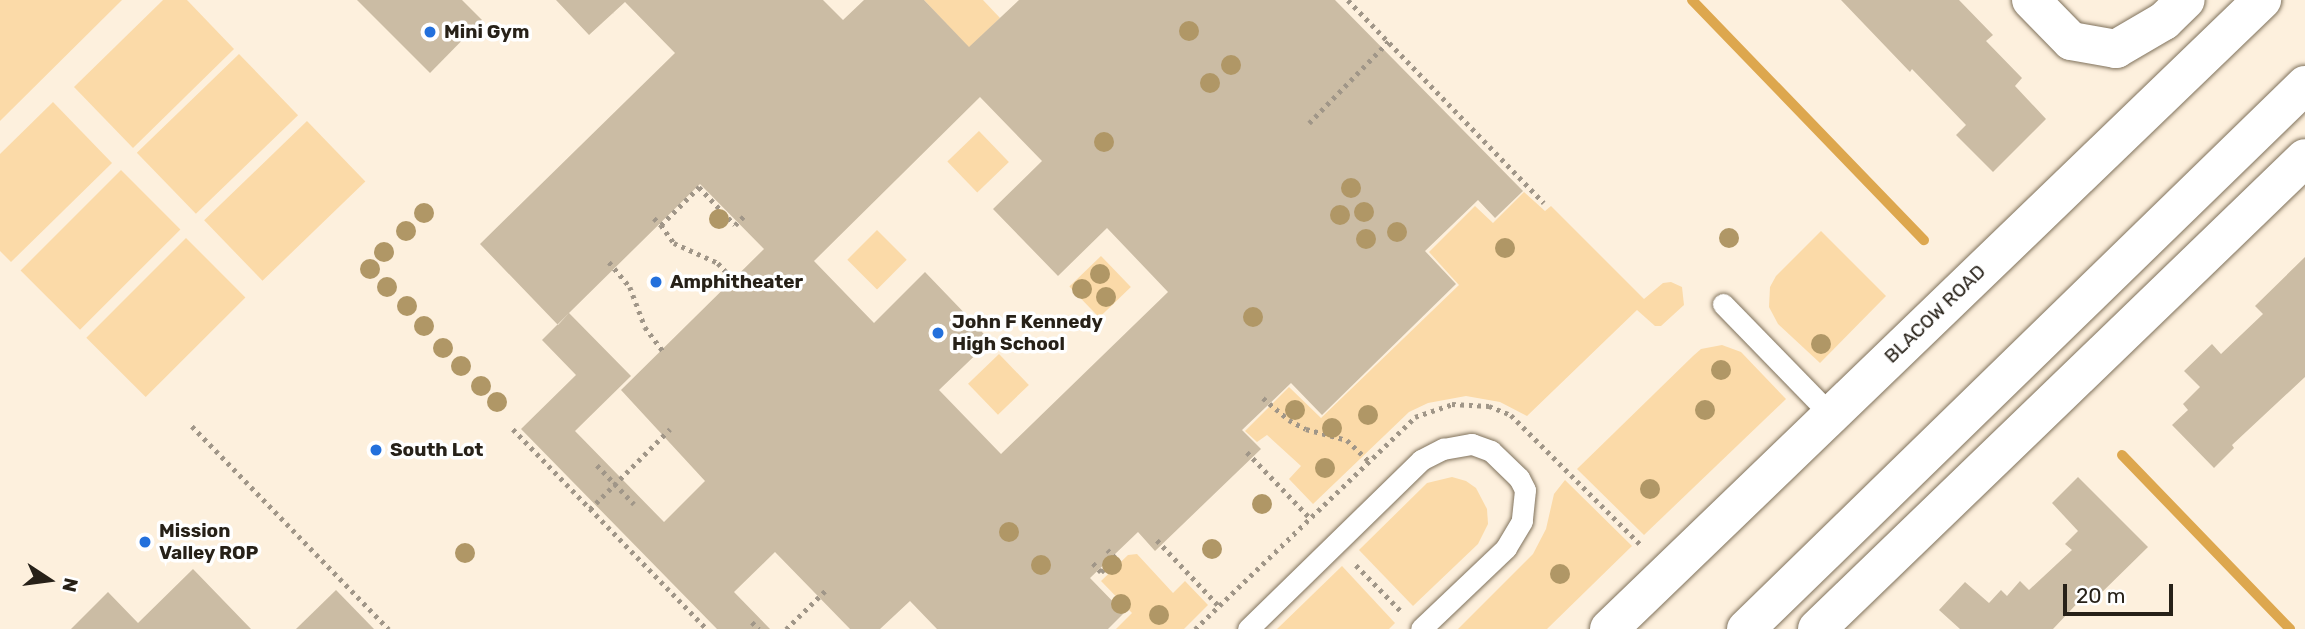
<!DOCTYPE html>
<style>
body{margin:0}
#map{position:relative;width:2305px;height:629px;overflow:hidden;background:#fdf0dd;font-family:Rubik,sans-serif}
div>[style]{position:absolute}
.green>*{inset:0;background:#fbdaa8;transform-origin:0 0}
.stream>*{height:10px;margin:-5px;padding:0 5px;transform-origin:5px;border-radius:5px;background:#dda74e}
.building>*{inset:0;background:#cbbca4}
.path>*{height:4.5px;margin-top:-2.25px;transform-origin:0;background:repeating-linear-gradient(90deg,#a09688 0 3.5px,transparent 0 8.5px)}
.roads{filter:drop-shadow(0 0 2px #80725c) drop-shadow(0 0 2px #80725c)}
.lane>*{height:21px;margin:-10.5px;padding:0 10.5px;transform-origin:10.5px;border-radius:10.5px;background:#fff}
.street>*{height:38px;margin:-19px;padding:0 19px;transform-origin:19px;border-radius:19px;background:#fff}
.secondary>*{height:38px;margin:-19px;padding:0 19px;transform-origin:19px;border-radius:19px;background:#fff}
.trees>*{width:20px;height:20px;margin:-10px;border-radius:50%;background:#b09766}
.dots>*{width:19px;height:19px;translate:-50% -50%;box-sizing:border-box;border:4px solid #fff;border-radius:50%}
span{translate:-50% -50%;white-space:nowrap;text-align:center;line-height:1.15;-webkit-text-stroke:7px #fff;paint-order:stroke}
.poi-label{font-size:19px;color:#272118;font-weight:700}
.left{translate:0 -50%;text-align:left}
.street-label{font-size:19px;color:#272118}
.north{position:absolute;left:14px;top:545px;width:70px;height:70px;-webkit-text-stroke:5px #fff;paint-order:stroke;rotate:103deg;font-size:19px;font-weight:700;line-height:28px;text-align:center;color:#272118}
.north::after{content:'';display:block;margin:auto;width:24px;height:32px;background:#272118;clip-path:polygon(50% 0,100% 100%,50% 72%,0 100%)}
.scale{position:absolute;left:2063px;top:584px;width:110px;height:32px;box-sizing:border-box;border:4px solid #272118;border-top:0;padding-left:9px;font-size:21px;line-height:24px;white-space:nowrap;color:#272118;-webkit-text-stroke:5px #fff;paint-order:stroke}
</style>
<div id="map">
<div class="green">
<i style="clip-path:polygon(0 0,122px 0,0 121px)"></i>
<i style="clip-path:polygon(163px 0,187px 0,234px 49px,133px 148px,74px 87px)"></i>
<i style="clip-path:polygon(924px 0,983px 0,1000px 18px,969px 48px)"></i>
<i style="left:239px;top:54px;width:85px;height:142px;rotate:46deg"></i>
<i style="clip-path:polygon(53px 102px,112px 163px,11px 262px,0 251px,0 154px)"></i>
<i style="left:307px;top:121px;width:84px;height:143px;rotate:46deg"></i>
<i style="left:979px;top:131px;width:43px;height:44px;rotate:46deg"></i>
<i style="left:121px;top:170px;width:84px;height:142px;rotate:45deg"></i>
<i style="clip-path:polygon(1524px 192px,1545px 211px,1551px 206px,1644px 299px,1663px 283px,1671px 282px,1682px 287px,1684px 305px,1661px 326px,1655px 326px,1637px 310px,1527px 416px,1500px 402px,1466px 396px,1428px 403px,1409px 412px,1313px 504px,1289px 479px,1301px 466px,1267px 435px,1257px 442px,1245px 431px,1289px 387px,1321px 418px,1459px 285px,1429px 252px,1475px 206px,1493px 223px)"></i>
<i style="left:877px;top:230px;width:42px;height:42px;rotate:45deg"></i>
<i style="clip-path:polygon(1821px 231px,1886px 296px,1820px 363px,1778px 324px,1769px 307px,1770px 287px,1776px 276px)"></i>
<i style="left:186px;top:238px;width:84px;height:141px;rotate:45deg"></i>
<i style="left:1101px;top:256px;width:43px;height:44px;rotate:46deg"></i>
<i style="clip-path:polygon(1722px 345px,1741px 352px,1786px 399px,1644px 535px,1577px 469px,1693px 356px,1701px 349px)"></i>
<i style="left:999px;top:354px;width:43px;height:43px;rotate:46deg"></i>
<i style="clip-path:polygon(1452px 477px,1466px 481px,1476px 488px,1487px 509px,1488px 524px,1478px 544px,1413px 606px,1359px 550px,1427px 483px)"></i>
<i style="clip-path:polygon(1565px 480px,1632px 546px,1547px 629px,1458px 629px,1533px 554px,1546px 529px,1554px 494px)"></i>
<i style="clip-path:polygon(1137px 554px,1173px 593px,1185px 581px,1208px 605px,1184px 629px,1116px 629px,1132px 613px,1101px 581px,1128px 555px)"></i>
<i style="clip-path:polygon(1342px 566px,1395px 623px,1389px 629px,1277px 629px)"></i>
</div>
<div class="stream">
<i style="left:1692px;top:0;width:334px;rotate:46deg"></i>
<i style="left:2122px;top:455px;width:242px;rotate:46deg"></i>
</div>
<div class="building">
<i style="clip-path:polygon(357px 0,462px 0,482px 20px,430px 73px)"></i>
<i style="clip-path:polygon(evenodd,556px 0,823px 0,843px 20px,864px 0,924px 0,969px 47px,1019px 0,1335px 0,1523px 191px,1495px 218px,1478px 200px,1425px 251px,1456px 284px,1322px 415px,1291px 383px,1242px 430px,1261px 449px,1155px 551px,1138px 532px,1090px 578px,1124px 613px,1108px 629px,937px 629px,910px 601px,880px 629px,850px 629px,775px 552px,734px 592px,770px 629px,717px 629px,521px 429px,576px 375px,542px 340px,569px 313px,558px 325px,480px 244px,675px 53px,625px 2px,589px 35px,556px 0,980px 97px,1042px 161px,993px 209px,1058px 276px,1107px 228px,1168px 292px,1001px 454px,939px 390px,990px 341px,974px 323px,925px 272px,874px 323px,814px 261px,980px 97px,556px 0,700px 184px,764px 249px,621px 390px,705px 481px,664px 522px,575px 431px,631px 376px,569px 313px,700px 184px)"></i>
<i style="clip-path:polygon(1841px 0,1959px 0,1993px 35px,1986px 41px,2022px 78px,2015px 86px,2046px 119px,1993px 172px,1956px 135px,1966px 125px,1912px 69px,1910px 72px)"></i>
<i style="clip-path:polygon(2305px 257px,2305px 377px,2232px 445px,2234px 448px,2214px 468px,2172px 425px,2188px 410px,2183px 404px,2200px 387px,2184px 371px,2212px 344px,2221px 354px,2263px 314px,2255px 306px)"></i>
<i style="clip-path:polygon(2078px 477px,2148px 547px,2092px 602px,2085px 595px,2053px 629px,1960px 629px,1939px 610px,1965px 582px,1989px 603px,2001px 590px,2007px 596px,2020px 581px,2029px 590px,2072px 550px,2065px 544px,2078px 531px,2052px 503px)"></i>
<i style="clip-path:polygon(193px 569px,251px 629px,71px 629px,108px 592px,138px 623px)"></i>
<i style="clip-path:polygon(336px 590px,374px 629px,296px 629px)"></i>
</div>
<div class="path">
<i style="left:1348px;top:0;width:282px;rotate:46deg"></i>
<i style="left:1309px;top:123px;width:115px;rotate:-45.7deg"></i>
<i style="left:654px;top:218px;width:10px;rotate:45deg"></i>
<i style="left:661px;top:225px;width:54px;rotate:-45deg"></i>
<i style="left:699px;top:187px;width:52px;rotate:46.5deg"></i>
<i style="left:735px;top:225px;width:14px;rotate:-45deg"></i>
<i style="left:661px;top:225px;width:22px;rotate:54deg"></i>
<i style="left:674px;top:243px;width:48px;rotate:24.4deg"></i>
<i style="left:718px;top:263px;width:26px;rotate:47deg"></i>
<i style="left:609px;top:262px;width:33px;rotate:50deg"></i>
<i style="left:630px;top:287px;width:43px;rotate:69.4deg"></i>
<i style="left:645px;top:327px;width:31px;rotate:53deg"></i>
<i style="left:1263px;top:398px;width:34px;rotate:40deg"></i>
<i style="left:1289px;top:420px;width:19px;rotate:28deg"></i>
<i style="left:1306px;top:429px;width:42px;rotate:15deg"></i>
<i style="left:1347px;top:440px;width:30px;rotate:44deg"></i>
<i style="left:192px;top:426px;width:283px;rotate:45.9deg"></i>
<i style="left:513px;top:429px;width:279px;rotate:45.9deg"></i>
<i style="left:1247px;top:452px;width:91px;rotate:46.3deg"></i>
<i style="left:597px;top:465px;width:54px;rotate:46.5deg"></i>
<i style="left:590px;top:509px;width:113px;rotate:-45deg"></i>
<i style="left:1157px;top:540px;width:91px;rotate:46.8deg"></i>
<i style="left:1093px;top:563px;width:12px;rotate:48deg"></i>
<i style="left:1101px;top:572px;width:20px;rotate:-45deg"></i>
<i style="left:1115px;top:558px;width:11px;rotate:-135deg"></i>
<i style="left:1356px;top:565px;width:64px;rotate:45.6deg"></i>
<i style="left:752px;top:622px;width:10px;rotate:45deg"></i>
<i style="left:786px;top:629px;width:59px;rotate:-44.3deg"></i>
<i style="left:1195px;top:629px;width:306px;rotate:-43.9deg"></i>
<i style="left:1415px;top:417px;width:39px;rotate:-19deg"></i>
<i style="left:1452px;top:404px;width:37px;rotate:3deg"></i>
<i style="left:1489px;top:406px;width:24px;rotate:22deg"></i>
<i style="left:1511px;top:415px;width:184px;rotate:45deg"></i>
</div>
<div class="roads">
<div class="lane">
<i style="left:1723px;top:304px;width:155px;rotate:45.8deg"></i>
<i style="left:1248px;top:629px;width:242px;rotate:-44.3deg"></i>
<i style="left:1421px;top:460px;width:25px;rotate:-27deg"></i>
<i style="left:1443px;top:449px;width:29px;rotate:-10deg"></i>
<i style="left:1472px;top:444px;width:20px;rotate:20deg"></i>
<i style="left:1491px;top:451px;width:39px;rotate:44deg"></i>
<i style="left:1519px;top:478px;width:13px;rotate:63deg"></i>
<i style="left:1525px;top:490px;width:31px;rotate:96deg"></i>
<i style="left:1522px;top:521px;width:31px;rotate:121deg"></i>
<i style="left:1506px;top:548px;width:117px;rotate:136.4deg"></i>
</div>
<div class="street">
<i style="left:2031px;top:0;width:57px;rotate:45.7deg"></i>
<i style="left:2071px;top:41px;width:46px;rotate:10.1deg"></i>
<i style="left:2116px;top:49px;width:56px;rotate:-30.3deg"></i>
<i style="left:2164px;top:21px;width:30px;rotate:-44deg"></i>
<i style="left:1817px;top:629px;width:678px;rotate:-43.98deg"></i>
</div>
<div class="secondary">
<i style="left:1609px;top:629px;width:907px;rotate:-43.93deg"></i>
<i style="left:1746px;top:629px;width:780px;rotate:-44.22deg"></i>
</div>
</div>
<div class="trees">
<i style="left:1189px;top:31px"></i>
<i style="left:1231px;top:65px"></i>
<i style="left:1210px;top:83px"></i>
<i style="left:1104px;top:142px"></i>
<i style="left:1351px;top:188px"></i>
<i style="left:1364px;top:212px"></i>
<i style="left:424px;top:213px"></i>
<i style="left:1340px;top:215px"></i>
<i style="left:719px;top:219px"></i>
<i style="left:406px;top:231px"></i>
<i style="left:1397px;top:232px"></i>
<i style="left:1729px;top:238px"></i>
<i style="left:1366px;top:239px"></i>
<i style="left:1505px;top:248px"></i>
<i style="left:384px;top:252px"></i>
<i style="left:370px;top:269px"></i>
<i style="left:1100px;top:274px"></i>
<i style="left:387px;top:287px"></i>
<i style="left:1082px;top:289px"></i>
<i style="left:1106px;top:297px"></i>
<i style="left:407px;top:306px"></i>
<i style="left:1253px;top:317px"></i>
<i style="left:424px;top:326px"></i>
<i style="left:1821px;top:344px"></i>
<i style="left:443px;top:348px"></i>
<i style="left:461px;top:366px"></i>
<i style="left:1721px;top:370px"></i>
<i style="left:481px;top:386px"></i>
<i style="left:497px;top:402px"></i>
<i style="left:1295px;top:410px"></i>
<i style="left:1705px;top:410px"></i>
<i style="left:1368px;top:415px"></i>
<i style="left:1332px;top:428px"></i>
<i style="left:1325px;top:468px"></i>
<i style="left:1650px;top:489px"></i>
<i style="left:1262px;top:504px"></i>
<i style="left:1009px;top:532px"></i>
<i style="left:1212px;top:549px"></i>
<i style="left:465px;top:553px"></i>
<i style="left:1041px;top:565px"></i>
<i style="left:1112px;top:565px"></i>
<i style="left:1560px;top:574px"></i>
<i style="left:1121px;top:604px"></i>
<i style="left:1159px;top:615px"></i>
</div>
<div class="dots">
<i style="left:430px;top:32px;background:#2370dc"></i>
<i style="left:656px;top:282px;background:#2370dc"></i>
<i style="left:938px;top:333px;background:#2370dc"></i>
<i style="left:376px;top:450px;background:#2370dc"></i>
<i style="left:145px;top:542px;background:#2370dc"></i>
</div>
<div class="poi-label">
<span class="left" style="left:444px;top:32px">Mini Gym</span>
<span class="left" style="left:670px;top:282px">Amphitheater</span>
<span class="left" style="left:952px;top:333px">John F Kennedy<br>High School</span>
<span class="left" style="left:390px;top:450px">South Lot</span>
<span class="left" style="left:159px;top:542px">Mission<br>Valley ROP</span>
</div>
<div class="street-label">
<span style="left:1935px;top:314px;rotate:-44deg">BLACOW ROAD</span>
</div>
<div class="north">N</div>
<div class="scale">20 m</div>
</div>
